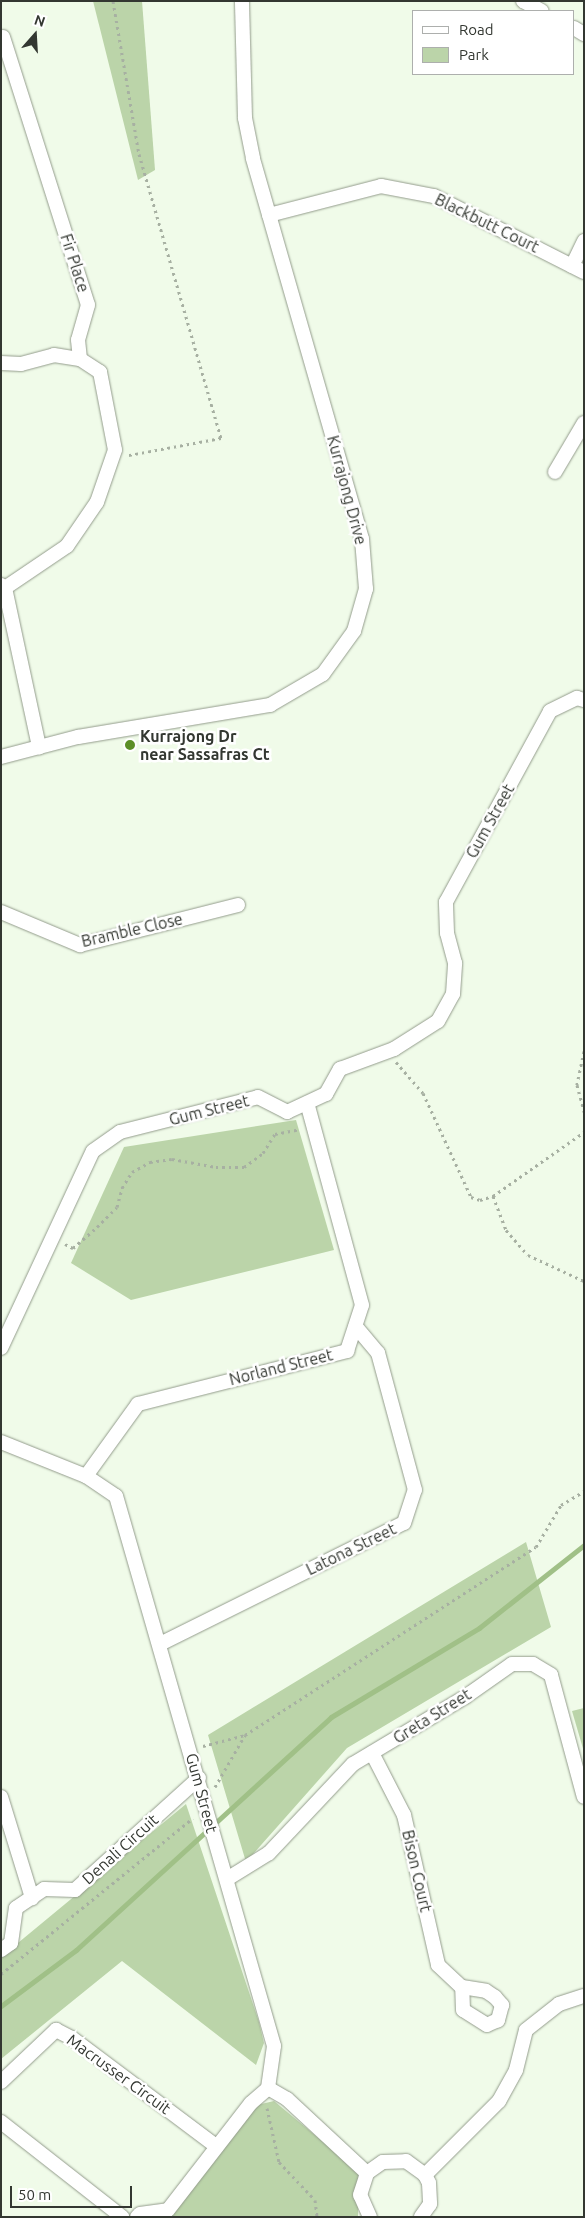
<!DOCTYPE html>
<style>
body{margin:0}
#map{position:relative;width:585px;height:2218px;overflow:hidden;background:#f0fbe9;font-family:Ubuntu,sans-serif}
div>[style]{position:absolute}
.green>*{inset:0;background:#bbd4a9}
.stream>*{height:5px;margin:-2.5px;padding:0 2.5px;transform-origin:2.5px;border-radius:2.5px;background:#a0c087}
.path>*{height:3px;margin-top:-1.5px;transform-origin:0;background:repeating-linear-gradient(90deg,#a7b0a2 0 2.5px,transparent 0 6.5px)}
.roads{filter:drop-shadow(0 0 1px #939c8c) drop-shadow(0 0 1px #939c8c)}
.street>*{height:14px;margin:-7px;padding:0 7px;transform-origin:7px;border-radius:7px;background:#fff}
.dots>*{width:14px;height:14px;translate:-50% -50%;box-sizing:border-box;border:2px solid #fff;border-radius:50%}
span{translate:-50% -50%;white-space:nowrap;text-align:center;line-height:1.15;-webkit-text-stroke:5px #fff;paint-order:stroke}
.street-label{font-size:16px;color:#333731}
.poi-label{font-size:16px;color:#333731;font-weight:700}
.left{translate:0 -50%;text-align:left}
.frame{position:absolute;inset:0;border:2px solid #333731;pointer-events:none}
.legend{position:absolute;left:412px;top:10px;width:162px;height:65px;box-sizing:border-box;background:#fff;border:1px solid #adafad;margin:0;padding:6px 9px;list-style:none;font-size:15px;color:#333731}
.legend li{display:flex;align-items:center;gap:10px;height:25px}
.legend b{width:25px;border:1px solid #adafad}
.north{position:absolute;left:10px;top:10px;width:50px;height:50px;-webkit-text-stroke:4px #fff;paint-order:stroke;rotate:19deg;font-size:14px;font-weight:700;line-height:20px;text-align:center;color:#333731}
.north::after{content:'';display:block;margin:auto;width:18px;height:22px;background:#333731;clip-path:polygon(50% 0,100% 100%,50% 72%,0 100%)}
.scale{position:absolute;left:10px;top:2186px;width:122px;height:22px;box-sizing:border-box;border:2px solid #333731;border-top:0;padding-left:6px;font-size:15px;line-height:18px;white-space:nowrap;color:#333731;-webkit-text-stroke:4px #fff;paint-order:stroke}
</style>
<div id="map">
<div class="green">
<i style="clip-path:polygon(93px 1px,142px 1px,155px 170px,138px 180px)"></i>
<i style="clip-path:polygon(296px 1120px,334px 1250px,131px 1300px,71px 1263px,124px 1147px)"></i>
<i style="clip-path:polygon(526px 1542px,551px 1627px,347px 1748px,246px 1862px,208px 1735px)"></i>
<i style="clip-path:polygon(584px 1708px,584px 1752px,572px 1711px)"></i>
<i style="clip-path:polygon(186px 1804px,259px 2022px,264px 2043px,256px 2065px,122px 1961px,1px 2059px,1px 1957px)"></i>
<i style="clip-path:polygon(274px 2101px,358px 2171px,358px 2217px,169px 2217px,257px 2105px)"></i>
</div>
<div class="stream">
<i style="left:1px;top:2006px;width:94px;rotate:-36.7deg"></i>
<i style="left:76px;top:1950px;width:345px;rotate:-42.4deg"></i>
<i style="left:331px;top:1717px;width:173px;rotate:-31deg"></i>
<i style="left:479px;top:1628px;width:134px;rotate:-38.3deg"></i>
</div>
<div class="path">
<i style="left:113px;top:1px;width:155px;rotate:80.4deg"></i>
<i style="left:139px;top:154px;width:296px;rotate:73.9deg"></i>
<i style="left:221px;top:438px;width:94px;rotate:169.5deg"></i>
<i style="left:584px;top:1051px;width:35px;rotate:102deg"></i>
<i style="left:577px;top:1085px;width:28px;rotate:75deg"></i>
<i style="left:396px;top:1062px;width:41px;rotate:48.9deg"></i>
<i style="left:423px;top:1093px;width:115px;rotate:65.2deg"></i>
<i style="left:471px;top:1197px;width:9px;rotate:18deg"></i>
<i style="left:480px;top:1200px;width:14px;rotate:-17deg"></i>
<i style="left:493px;top:1196px;width:111px;rotate:-35.1deg"></i>
<i style="left:493px;top:1196px;width:36px;rotate:69deg"></i>
<i style="left:506px;top:1230px;width:33px;rotate:49deg"></i>
<i style="left:528px;top:1255px;width:62px;rotate:24.9deg"></i>
<i style="left:65px;top:1244px;width:9px;rotate:27deg"></i>
<i style="left:73px;top:1248px;width:32px;rotate:-41deg"></i>
<i style="left:97px;top:1227px;width:28px;rotate:-45deg"></i>
<i style="left:117px;top:1207px;width:20px;rotate:-75deg"></i>
<i style="left:122px;top:1188px;width:19px;rotate:-58deg"></i>
<i style="left:132px;top:1172px;width:21px;rotate:-29deg"></i>
<i style="left:150px;top:1162px;width:22px;rotate:-8deg"></i>
<i style="left:172px;top:1159px;width:45px;rotate:10.3deg"></i>
<i style="left:216px;top:1167px;width:28px"></i>
<i style="left:244px;top:1167px;width:24px;rotate:-36deg"></i>
<i style="left:263px;top:1153px;width:22px;rotate:-58deg"></i>
<i style="left:275px;top:1134px;width:25px;rotate:-11deg"></i>
<i style="left:203px;top:1746px;width:43px;rotate:-14.7deg"></i>
<i style="left:245px;top:1735px;width:346px;rotate:-32.9deg"></i>
<i style="left:536px;top:1547px;width:49px;rotate:-59.2deg"></i>
<i style="left:561px;top:1505px;width:27px;rotate:-31deg"></i>
<i style="left:215px;top:1787px;width:60px;rotate:-60deg"></i>
<i style="left:1px;top:1974px;width:247px;rotate:-39.1deg"></i>
<i style="left:267px;top:2108px;width:55px;rotate:77.5deg"></i>
<i style="left:279px;top:2162px;width:52px;rotate:46.5deg"></i>
<i style="left:315px;top:2200px;width:17px;rotate:83deg"></i>
</div>
<div class="roads">
<div class="street">
<i style="left:523px;top:1px;width:21px;rotate:28deg"></i>
<i style="left:574px;top:28px;width:12px;rotate:31deg"></i>
<i style="left:3px;top:37px;width:281px;rotate:72.4deg"></i>
<i style="left:88px;top:305px;width:36px;rotate:106deg"></i>
<i style="left:78px;top:340px;width:19px;rotate:84deg"></i>
<i style="left:80px;top:359px;width:24px;rotate:33deg"></i>
<i style="left:100px;top:372px;width:79px;rotate:79.1deg"></i>
<i style="left:115px;top:450px;width:55px;rotate:109.1deg"></i>
<i style="left:97px;top:502px;width:53px;rotate:124.3deg"></i>
<i style="left:67px;top:546px;width:75px;rotate:145.9deg"></i>
<i style="left:269px;top:215px;width:116px;rotate:-14.5deg"></i>
<i style="left:381px;top:186px;width:54px;rotate:10.7deg"></i>
<i style="left:434px;top:196px;width:168px;rotate:26.9deg"></i>
<i style="left:572px;top:266px;width:28px;rotate:-64deg"></i>
<i style="left:1px;top:363px;width:20px;rotate:3deg"></i>
<i style="left:21px;top:364px;width:34px;rotate:-15deg"></i>
<i style="left:54px;top:355px;width:26px;rotate:9deg"></i>
<i style="left:555px;top:472px;width:57px;rotate:-59.4deg"></i>
<i style="left:1px;top:585px;width:5px;rotate:37deg"></i>
<i style="left:5px;top:588px;width:163px;rotate:77.9deg"></i>
<i style="left:1px;top:757px;width:80px;rotate:-14.6deg"></i>
<i style="left:78px;top:737px;width:195px;rotate:-9.5deg"></i>
<i style="left:270px;top:705px;width:61px;rotate:-30.3deg"></i>
<i style="left:323px;top:674px;width:53px;rotate:-54.2deg"></i>
<i style="left:354px;top:631px;width:44px;rotate:-74.1deg"></i>
<i style="left:366px;top:589px;width:50px;rotate:-94.6deg"></i>
<i style="left:362px;top:539px;width:396px;rotate:-106deg"></i>
<i style="left:253px;top:158px;width:41px;rotate:-101.3deg"></i>
<i style="left:245px;top:118px;width:117px;rotate:-91.5deg"></i>
<i style="left:1px;top:912px;width:86px;rotate:22.7deg"></i>
<i style="left:80px;top:945px;width:163px;rotate:-14.2deg"></i>
<i style="left:1px;top:1348px;width:217px;rotate:-65deg"></i>
<i style="left:93px;top:1151px;width:33px;rotate:-35deg"></i>
<i style="left:120px;top:1132px;width:142px;rotate:-14.2deg"></i>
<i style="left:258px;top:1097px;width:33px;rotate:27deg"></i>
<i style="left:287px;top:1112px;width:43px;rotate:-24.8deg"></i>
<i style="left:326px;top:1094px;width:29px;rotate:-61deg"></i>
<i style="left:340px;top:1069px;width:58px;rotate:-20.3deg"></i>
<i style="left:394px;top:1049px;width:52px;rotate:-32.5deg"></i>
<i style="left:438px;top:1021px;width:31px;rotate:-61deg"></i>
<i style="left:453px;top:994px;width:31px;rotate:-86deg"></i>
<i style="left:455px;top:963px;width:31px;rotate:-105deg"></i>
<i style="left:447px;top:933px;width:31px;rotate:-92deg"></i>
<i style="left:446px;top:902px;width:217px;rotate:-61.4deg"></i>
<i style="left:550px;top:711px;width:30px;rotate:-26deg"></i>
<i style="left:577px;top:698px;width:7px;rotate:16deg"></i>
<i style="left:1px;top:1442px;width:92px;rotate:21.8deg"></i>
<i style="left:86px;top:1476px;width:36px;rotate:34deg"></i>
<i style="left:116px;top:1496px;width:572px;rotate:73.97deg"></i>
<i style="left:274px;top:2046px;width:42px;rotate:98.1deg"></i>
<i style="left:268px;top:2088px;width:22px;rotate:30deg"></i>
<i style="left:287px;top:2099px;width:109px;rotate:42.8deg"></i>
<i style="left:86px;top:1476px;width:89px;rotate:-54.2deg"></i>
<i style="left:138px;top:1404px;width:216px;rotate:-14.2deg"></i>
<i style="left:347px;top:1351px;width:48px;rotate:-71.9deg"></i>
<i style="left:362px;top:1305px;width:209px;rotate:-105.2deg"></i>
<i style="left:160px;top:1644px;width:272px;rotate:-26.4deg"></i>
<i style="left:404px;top:1523px;width:35px;rotate:-72deg"></i>
<i style="left:415px;top:1490px;width:142px;rotate:-105.1deg"></i>
<i style="left:378px;top:1353px;width:35px;rotate:-130deg"></i>
<i style="left:372px;top:1753px;width:70px;rotate:62.7deg"></i>
<i style="left:404px;top:1815px;width:154px;rotate:77.2deg"></i>
<i style="left:438px;top:1965px;width:33px;rotate:43deg"></i>
<i style="left:1px;top:1797px;width:106px;rotate:72.9deg"></i>
<i style="left:227px;top:1879px;width:49px;rotate:-31.8deg"></i>
<i style="left:269px;top:1853px;width:122px;rotate:-46.7deg"></i>
<i style="left:353px;top:1764px;width:131px;rotate:-30.9deg"></i>
<i style="left:465px;top:1697px;width:57px;rotate:-35.1deg"></i>
<i style="left:512px;top:1664px;width:21px"></i>
<i style="left:533px;top:1664px;width:21px;rotate:31deg"></i>
<i style="left:551px;top:1675px;width:126px;rotate:74.9deg"></i>
<i style="left:1px;top:1950px;width:12px;rotate:-35deg"></i>
<i style="left:11px;top:1943px;width:35px;rotate:-82deg"></i>
<i style="left:16px;top:1908px;width:34px;rotate:-34deg"></i>
<i style="left:44px;top:1889px;width:31px;rotate:2deg"></i>
<i style="left:75px;top:1890px;width:167px;rotate:-42.1deg"></i>
<i style="left:462px;top:1987px;width:24px;rotate:9deg"></i>
<i style="left:486px;top:1991px;width:11px;rotate:34deg"></i>
<i style="left:495px;top:1997px;width:11px;rotate:49deg"></i>
<i style="left:502px;top:2005px;width:16px;rotate:105deg"></i>
<i style="left:498px;top:2020px;width:12px;rotate:156deg"></i>
<i style="left:487px;top:2025px;width:28px;rotate:-148deg"></i>
<i style="left:463px;top:2010px;width:23px;rotate:-92deg"></i>
<i style="left:1px;top:2082px;width:76px;rotate:-43.4deg"></i>
<i style="left:56px;top:2030px;width:18px;rotate:27deg"></i>
<i style="left:72px;top:2038px;width:181px;rotate:36.9deg"></i>
<i style="left:1px;top:2122px;width:154px;rotate:38.1deg"></i>
<i style="left:425px;top:2175px;width:105px;rotate:-45deg"></i>
<i style="left:499px;top:2101px;width:35px;rotate:-61deg"></i>
<i style="left:516px;top:2070px;width:41px;rotate:-76deg"></i>
<i style="left:526px;top:2030px;width:42px;rotate:-38.2deg"></i>
<i style="left:559px;top:2004px;width:26px;rotate:-18deg"></i>
<i style="left:137px;top:2217px;width:4px;rotate:-45deg"></i>
<i style="left:140px;top:2214px;width:28px;rotate:-8deg"></i>
<i style="left:168px;top:2210px;width:135px;rotate:-52.2deg"></i>
<i style="left:251px;top:2103px;width:23px;rotate:-41deg"></i>
<i style="left:370px;top:2217px;width:24px;rotate:-114deg"></i>
<i style="left:360px;top:2195px;width:23px;rotate:-72deg"></i>
<i style="left:367px;top:2173px;width:19px;rotate:-35deg"></i>
<i style="left:383px;top:2162px;width:23px;rotate:-2deg"></i>
<i style="left:406px;top:2161px;width:24px;rotate:36deg"></i>
<i style="left:425px;top:2175px;width:9px;rotate:63deg"></i>
<i style="left:429px;top:2183px;width:21px;rotate:87deg"></i>
<i style="left:430px;top:2204px;width:16px;rotate:125deg"></i>
</div>
</div>
<div class="dots">
<i style="left:130px;top:745px;background:#5c8f26"></i>
</div>
<div class="street-label">
<span style="left:487px;top:223px;rotate:26deg">Blackbutt Court</span>
<span style="left:75px;top:263px;rotate:72deg">Fir Place</span>
<span style="left:347px;top:490px;rotate:75deg">Kurrajong Drive</span>
<span style="left:490px;top:821px;rotate:-61deg">Gum Street</span>
<span style="left:132px;top:930px;rotate:-13deg">Bramble Close</span>
<span style="left:209px;top:1110px;rotate:-14deg">Gum Street</span>
<span style="left:281px;top:1367px;rotate:-14deg">Norland Street</span>
<span style="left:351px;top:1549px;rotate:-26deg">Latona Street</span>
<span style="left:432px;top:1716px;rotate:-32deg">Greta Street</span>
<span style="left:202px;top:1793px;rotate:75deg">Gum Street</span>
<span style="left:120px;top:1849px;rotate:-42deg">Denali Circuit</span>
<span style="left:417px;top:1871px;rotate:77deg">Bison Court</span>
<span style="left:119px;top:2074px;rotate:36deg">Macrusser Circuit</span>
</div>
<div class="poi-label">
<span class="left" style="left:140px;top:745px">Kurrajong Dr<br>near Sassafras Ct</span>
</div>
<div class="frame"></div>
<ul class="legend">
<li><b style="height:6px;background:#fff"></b>Road</li>
<li><b style="height:14px;background:#bbd4a9"></b>Park</li>
</ul>
<div class="north">N</div>
<div class="scale">50 m</div>
</div>
